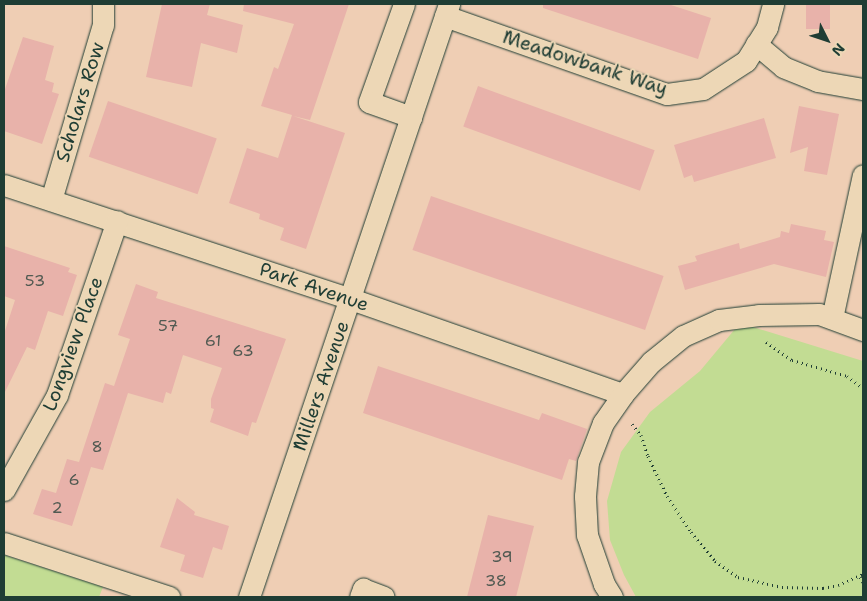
<!DOCTYPE html>
<style>
body{margin:0}
#map{position:relative;width:867px;height:601px;overflow:hidden;background:#efceb4;font-family:"Shantell Sans",sans-serif}
div>[style]{position:absolute}
.green>*{inset:0;background:#c2dc93}
.building>*{inset:0;background:#e8b2aa;transform-origin:0 0}
.path>*{height:3px;margin-top:-1.5px;transform-origin:0;background:repeating-linear-gradient(90deg,#1f3d34 0 1px,transparent 0 5px)}
.roads{filter:drop-shadow(0 0 1px #1f3d34) drop-shadow(0 0 1px #1f3d34)}
.minor>*{height:21px;margin:-10.5px;padding:0 10.5px;transform-origin:10.5px;border-radius:10.5px;background:#edd7b6}
span{translate:-50% -50%;white-space:nowrap;text-align:center;line-height:1.15;-webkit-text-stroke:4px #edd7b6;paint-order:stroke}
.number-label{font-size:16px;color:#515a52}
.number-label span{-webkit-text-stroke-width:0}
.street-label{font-size:19px;color:#1f3d34}
.frame{position:absolute;inset:0;border:5px solid #1f3d34;pointer-events:none}
.north{position:absolute;left:802px;top:15px;width:50px;height:50px;-webkit-text-stroke:4px #edd7b6;paint-order:stroke;rotate:131deg;font-size:14px;font-weight:700;line-height:20px;text-align:center;color:#1f3d34}
.north::after{content:'';display:block;margin:auto;width:18px;height:22px;background:#1f3d34;clip-path:polygon(50% 0,100% 100%,50% 72%,0 100%)}
</style>
<div id="map">
<div class="green">
<i style="clip-path:polygon(740px 323px,863px 361px,863px 597px,636px 597px,624px 575px,610px 540px,607px 501px,621px 452px,650px 412px,700px 371px)"></i>
<i style="clip-path:polygon(4px 555px,103px 587px,99px 597px,4px 597px)"></i>
</div>
<div class="building">
<i style="clip-path:polygon(162px 4px,210px 4px,207px 15px,243px 25px,237px 53px,201px 43px,192px 87px,146px 77px)"></i>
<i style="clip-path:polygon(244px 4px,349px 4px,310px 120px,293px 116px,345px 133px,306px 249px,280px 240px,284px 228px,259px 219px,260px 214px,229px 203px,247px 148px,278px 158px,292px 115px,261px 106px,274px 67px,278px 69px,294px 24px,243px 11px)"></i>
<i style="clip-path:polygon(543px 4px,668px 4px,711px 18px,698px 59px,543px 8px)"></i>
<i style="left:806px;top:4px;width:24px;height:25px"></i>
<i style="clip-path:polygon(23px 37px,54px 46px,45px 80px,54px 83px,52px 92px,59px 94px,42px 144px,4px 131px,4px 92px)"></i>
<i style="left:478px;top:86px;width:188px;height:43px;rotate:20deg"></i>
<i style="left:108px;top:101px;width:115px;height:59px;rotate:19deg"></i>
<i style="clip-path:polygon(799px 106px,839px 114px,827px 175px,804px 171px,808px 147px,790px 153px)"></i>
<i style="clip-path:polygon(764px 118px,776px 158px,694px 182px,692px 175px,684px 178px,674px 145px)"></i>
<i style="left:431px;top:196px;width:246px;height:57px;rotate:19deg"></i>
<i style="clip-path:polygon(791px 224px,826px 231px,824px 240px,834px 242px,826px 277px,774px 264px,685px 290px,678px 266px,697px 261px,695px 256px,739px 243px,740px 249px,780px 237px,781px 231px,789px 233px)"></i>
<i style="clip-path:polygon(4px 246px,70px 268px,68px 272px,77px 275px,63px 316px,48px 311px,35px 350px,27px 347px,4px 394px,4px 334px,15px 300px,4px 296px)"></i>
<i style="clip-path:polygon(136px 284px,158px 292px,156px 298px,286px 339px,256px 423px,252px 422px,248px 436px,210px 422px,214px 409px,211px 408px,211px 399px,222px 368px,183px 355px,171px 394px,166px 392px,163px 403px,128px 393px,103px 470px,91px 467px,72px 526px,33px 514px,42px 489px,56px 493px,67px 459px,79px 462px,105px 383px,114px 386px,130px 339px,118px 335px)"></i>
<i style="clip-path:polygon(378px 366px,539px 420px,542px 413px,587px 429px,576px 461px,569px 459px,562px 480px,363px 413px)"></i>
<i style="clip-path:polygon(177px 498px,195px 512px,194px 515px,229px 526px,222px 550px,213px 547px,203px 578px,180px 571px,185px 555px,160px 547px)"></i>
<i style="clip-path:polygon(488px 515px,534px 526px,516px 597px,467px 597px)"></i>
</div>
<div class="path">
<i style="left:766px;top:342px;width:32px;rotate:35deg"></i>
<i style="left:792px;top:360px;width:57px;rotate:16.2deg"></i>
<i style="left:847px;top:376px;width:20px;rotate:37deg"></i>
<i style="left:632px;top:424px;width:14px;rotate:51deg"></i>
<i style="left:641px;top:435px;width:22px;rotate:72deg"></i>
<i style="left:648px;top:456px;width:44px;rotate:64.6deg"></i>
<i style="left:667px;top:496px;width:43px;rotate:56.3deg"></i>
<i style="left:691px;top:532px;width:38px;rotate:50deg"></i>
<i style="left:715px;top:561px;width:28px;rotate:35deg"></i>
<i style="left:738px;top:577px;width:45px;rotate:12.8deg"></i>
<i style="left:782px;top:587px;width:41px;rotate:1.4deg"></i>
<i style="left:823px;top:588px;width:15px;rotate:-11deg"></i>
<i style="left:838px;top:585px;width:27px;rotate:-24deg"></i>
<i style="left:860px;top:577px;width:6px;rotate:59deg"></i>
</div>
<div class="roads">
<div class="minor">
<i style="left:404px;top:4px;width:104px;rotate:109.7deg"></i>
<i style="left:369px;top:102px;width:45px;rotate:19.7deg"></i>
<i style="left:445px;top:16px;width:235px;rotate:19.4deg"></i>
<i style="left:667px;top:94px;width:36px;rotate:-8deg"></i>
<i style="left:703px;top:89px;width:51px;rotate:-33.1deg"></i>
<i style="left:746px;top:61px;width:40px;rotate:-58deg"></i>
<i style="left:767px;top:27px;width:24px;rotate:-75deg"></i>
<i style="left:756px;top:44px;width:35px;rotate:40deg"></i>
<i style="left:783px;top:67px;width:37px;rotate:22deg"></i>
<i style="left:817px;top:81px;width:47px;rotate:9.9deg"></i>
<i style="left:4px;top:185px;width:365px;rotate:18.2deg"></i>
<i style="left:351px;top:299px;width:288px;rotate:19.3deg"></i>
<i style="left:51px;top:200px;width:183px;rotate:-73.5deg"></i>
<i style="left:103px;top:25px;width:21px;rotate:-90deg"></i>
<i style="left:832px;top:318px;width:146px;rotate:-77.8deg"></i>
<i style="left:4px;top:490px;width:109px;rotate:-60.8deg"></i>
<i style="left:57px;top:395px;width:184px;rotate:-71deg"></i>
<i style="left:4px;top:543px;width:174px;rotate:18.1deg"></i>
<i style="left:249px;top:597px;width:626px;rotate:-71.36deg"></i>
<i style="left:360px;top:597px;width:9px;rotate:-69deg"></i>
<i style="left:363px;top:589px;width:22px;rotate:21deg"></i>
<i style="left:612px;top:597px;width:15px;rotate:-122deg"></i>
<i style="left:604px;top:584px;width:52px;rotate:-109.1deg"></i>
<i style="left:587px;top:535px;width:39px;rotate:-93deg"></i>
<i style="left:585px;top:496px;width:34px;rotate:-85deg"></i>
<i style="left:588px;top:462px;width:42px;rotate:-69deg"></i>
<i style="left:603px;top:423px;width:35px;rotate:-55deg"></i>
<i style="left:623px;top:394px;width:43px;rotate:-48.8deg"></i>
<i style="left:651px;top:362px;width:41px;rotate:-39.1deg"></i>
<i style="left:683px;top:336px;width:39px;rotate:-24deg"></i>
<i style="left:719px;top:320px;width:40px;rotate:-7.1deg"></i>
<i style="left:759px;top:315px;width:60px;rotate:-1deg"></i>
<i style="left:819px;top:314px;width:47px;rotate:20deg"></i>
</div>
</div>
<div class="number-label">
<span style="left:35px;top:281px">53</span>
<span style="left:168px;top:326px">57</span>
<span style="left:213px;top:341px">61</span>
<span style="left:243px;top:351px">63</span>
<span style="left:97px;top:447px">8</span>
<span style="left:74px;top:480px">6</span>
<span style="left:57px;top:508px">2</span>
<span style="left:502px;top:557px">39</span>
<span style="left:496px;top:581px">38</span>
</div>
<div class="street-label">
<span style="left:585px;top:63px;rotate:18deg">Meadowbank Way</span>
<span style="left:80px;top:102px;rotate:-73deg">Scholars Row</span>
<span style="left:314px;top:287px;rotate:19deg">Park Avenue</span>
<span style="left:73px;top:344px;rotate:-70deg">Longview Place</span>
<span style="left:321px;top:386px;rotate:-71deg">Millers Avenue</span>
</div>
<div class="frame"></div>
<div class="north">N</div>
</div>
